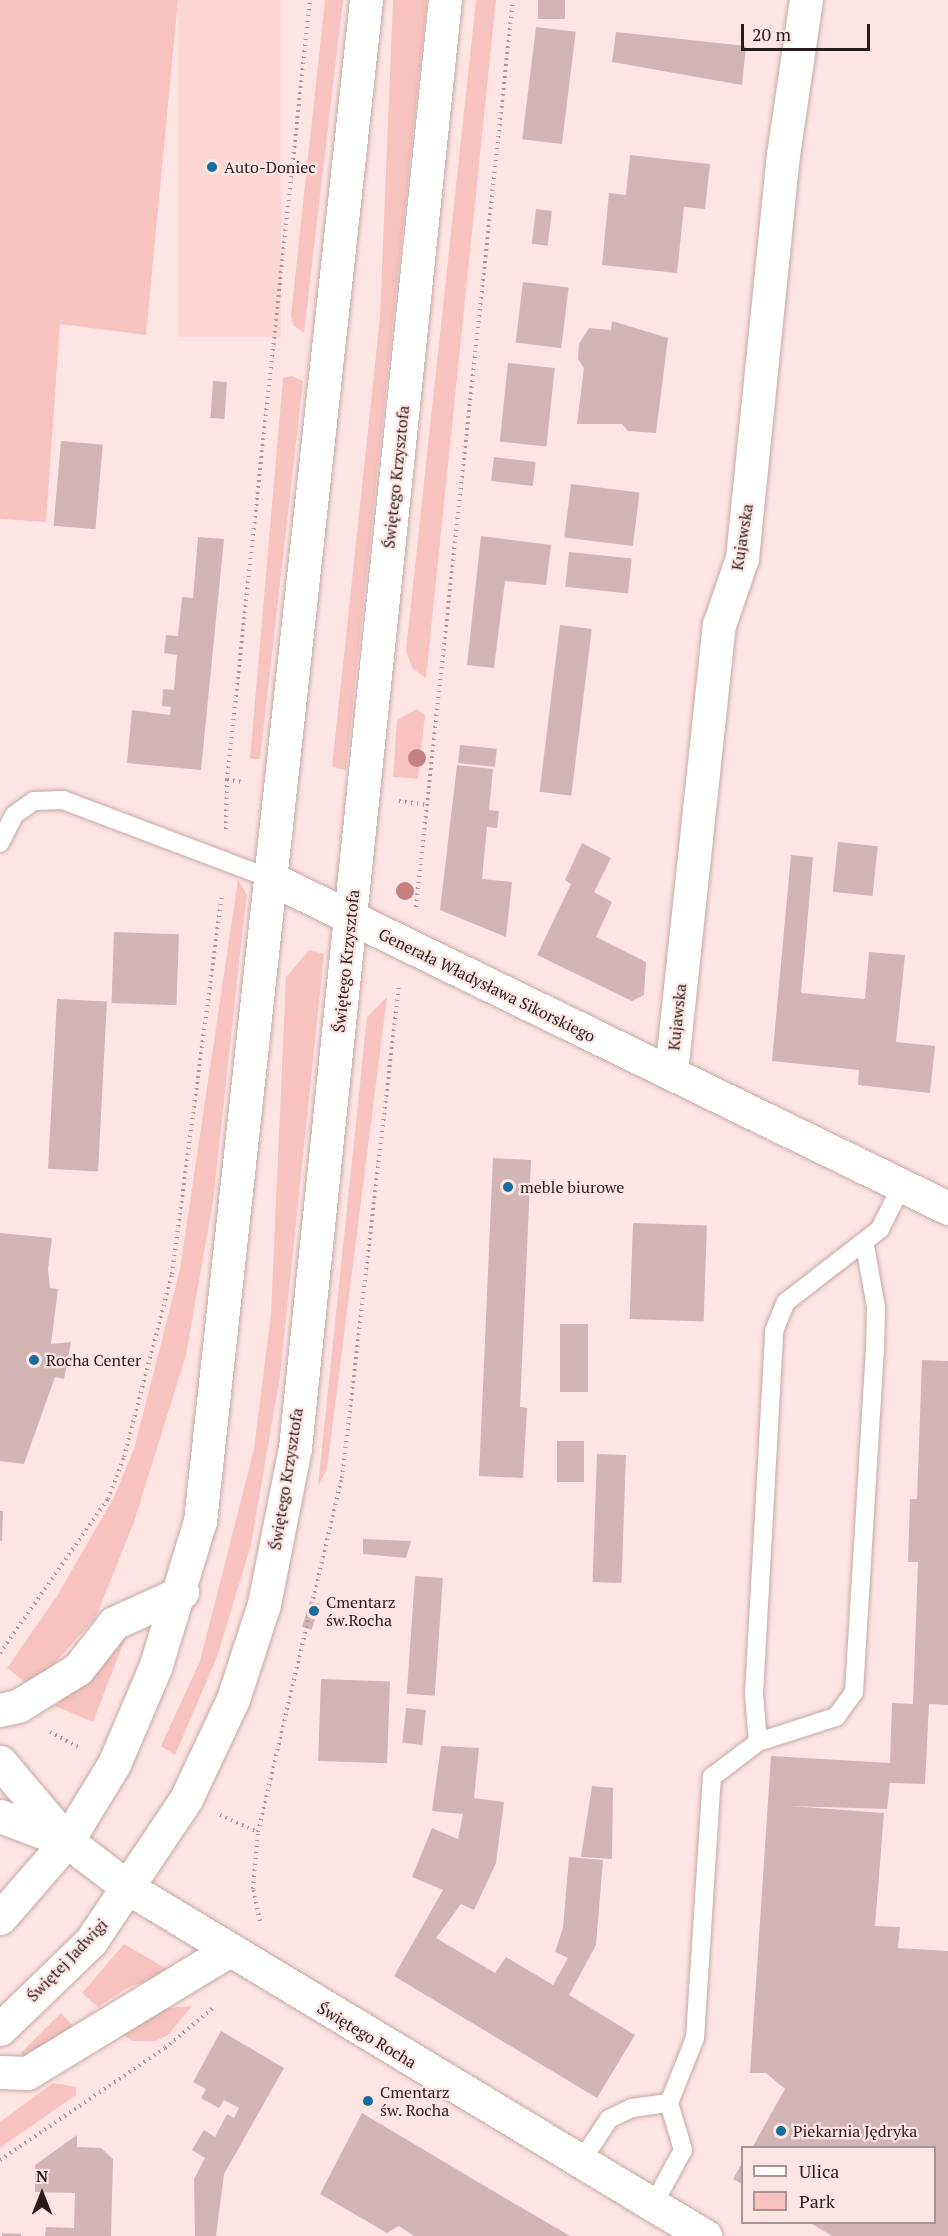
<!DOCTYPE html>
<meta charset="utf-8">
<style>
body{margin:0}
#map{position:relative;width:948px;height:2236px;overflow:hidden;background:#fee5e3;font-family:"PT Serif",serif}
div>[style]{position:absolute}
.built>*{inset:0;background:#fed6d2;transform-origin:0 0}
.green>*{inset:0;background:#f8c3be}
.building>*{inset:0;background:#d2b5b2;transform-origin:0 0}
.path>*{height:4px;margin-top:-2px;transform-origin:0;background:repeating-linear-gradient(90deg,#ab9795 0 1.5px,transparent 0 6px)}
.roads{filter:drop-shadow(0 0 2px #c6a9a6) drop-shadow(0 0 2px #c6a9a6)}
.lane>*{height:18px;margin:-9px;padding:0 9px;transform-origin:9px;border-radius:9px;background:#fff}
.street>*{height:33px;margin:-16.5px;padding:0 16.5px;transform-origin:16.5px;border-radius:16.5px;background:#fff}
.secondary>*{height:33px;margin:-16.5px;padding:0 16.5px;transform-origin:16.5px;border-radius:16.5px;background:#fff}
.trees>*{width:18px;height:18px;margin:-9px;border-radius:50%;background:#c48180}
.dots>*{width:16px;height:16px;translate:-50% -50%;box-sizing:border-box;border:3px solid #fee5e3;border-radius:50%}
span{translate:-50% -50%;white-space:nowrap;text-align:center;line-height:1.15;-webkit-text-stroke:4.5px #fee5e3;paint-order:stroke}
.poi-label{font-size:16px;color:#271c1b}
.left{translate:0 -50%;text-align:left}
.street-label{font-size:16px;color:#271c1b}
.legend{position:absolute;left:741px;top:2146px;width:195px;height:78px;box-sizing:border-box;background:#fee5e3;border:2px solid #a89593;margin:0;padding:8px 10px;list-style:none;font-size:18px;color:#271c1b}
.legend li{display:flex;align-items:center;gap:12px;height:30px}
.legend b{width:30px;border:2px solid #a89593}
.north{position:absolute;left:12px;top:2164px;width:60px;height:60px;-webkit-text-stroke:4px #fee5e3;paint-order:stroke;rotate:0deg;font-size:16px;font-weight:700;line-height:24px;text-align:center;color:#271c1b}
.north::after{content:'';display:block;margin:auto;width:21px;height:27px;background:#271c1b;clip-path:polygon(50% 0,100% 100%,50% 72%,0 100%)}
.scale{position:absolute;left:741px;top:24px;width:129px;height:27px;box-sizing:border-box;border:3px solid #271c1b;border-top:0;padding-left:8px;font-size:18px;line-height:21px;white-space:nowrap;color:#271c1b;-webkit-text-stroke:4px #fee5e3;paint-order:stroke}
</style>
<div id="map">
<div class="built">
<i style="left:178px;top:0;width:103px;height:337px"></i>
</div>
<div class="green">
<i style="clip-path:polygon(0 0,178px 0,146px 335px,60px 324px,46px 522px,0 519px)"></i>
<i style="clip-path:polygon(325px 0,343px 0,304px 333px,293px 325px,291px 315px)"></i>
<i style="clip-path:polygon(393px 0,427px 0,346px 770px,332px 767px,380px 318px)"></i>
<i style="clip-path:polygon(476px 0,496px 0,426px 678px,412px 668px,406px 650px)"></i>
<i style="clip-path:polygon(292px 376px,303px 381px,260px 759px,250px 759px,283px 378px)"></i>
<i style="clip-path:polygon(417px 709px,425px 715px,418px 779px,393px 777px,397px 720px)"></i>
<i style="clip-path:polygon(238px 880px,247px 895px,243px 927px,213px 1201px,186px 1355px,134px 1522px,96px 1617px,44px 1675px,26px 1683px,7px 1668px,57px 1596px,114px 1497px,134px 1449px,180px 1269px)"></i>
<i style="clip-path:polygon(309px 950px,324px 954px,280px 1376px,251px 1545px,217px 1657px,175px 1755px,161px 1746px,200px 1661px,254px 1449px,271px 1314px,286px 977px)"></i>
<i style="clip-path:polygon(387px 997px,327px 1469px,318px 1486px,367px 1017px)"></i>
<i style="clip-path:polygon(125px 1639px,93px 1722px,55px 1706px,120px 1640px)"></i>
<i style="clip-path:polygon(124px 1944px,172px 1972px,127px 1988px,98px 2007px,82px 1993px)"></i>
<i style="clip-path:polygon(192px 2006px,168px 2035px,155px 2041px,132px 2041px,122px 2034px,168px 2008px)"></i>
<i style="clip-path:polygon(61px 2013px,75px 2028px,27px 2060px,21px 2053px)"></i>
<i style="clip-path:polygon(53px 2083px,76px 2087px,76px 2095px,0 2148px,0 2122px)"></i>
</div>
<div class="building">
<i style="left:538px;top:0;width:27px;height:19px"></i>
<i style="left:536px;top:27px;width:40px;height:113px;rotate:7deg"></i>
<i style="clip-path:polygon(616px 32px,746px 46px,742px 85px,612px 62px)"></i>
<i style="clip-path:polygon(630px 155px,710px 164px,705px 209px,684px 207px,677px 273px,602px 265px,609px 193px,626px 195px)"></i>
<i style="left:536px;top:209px;width:16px;height:35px;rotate:7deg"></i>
<i style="left:523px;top:282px;width:46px;height:61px;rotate:7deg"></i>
<i style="clip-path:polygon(612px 321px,668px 338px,656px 433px,628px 431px,622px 424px,577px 424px,584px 368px,578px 359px,579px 344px,589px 328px,611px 330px)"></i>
<i style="left:508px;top:363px;width:47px;height:79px;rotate:6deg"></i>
<i style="left:213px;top:381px;width:14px;height:37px;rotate:4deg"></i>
<i style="left:61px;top:441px;width:42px;height:85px;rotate:5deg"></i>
<i style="left:494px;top:457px;width:42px;height:24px;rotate:7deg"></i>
<i style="left:571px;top:484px;width:69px;height:54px;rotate:7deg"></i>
<i style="clip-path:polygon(481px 536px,551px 545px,546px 585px,505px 581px,494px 668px,467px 665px)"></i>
<i style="clip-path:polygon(198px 537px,224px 539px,201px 770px,127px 763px,132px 710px,170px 715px,171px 707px,162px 706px,163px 689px,174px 690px,177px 655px,164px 653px,166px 635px,178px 636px,182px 597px,193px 598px)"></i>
<i style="left:569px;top:552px;width:63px;height:35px;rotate:6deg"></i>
<i style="left:560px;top:625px;width:32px;height:168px;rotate:7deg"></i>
<i style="left:460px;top:745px;width:37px;height:18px;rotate:6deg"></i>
<i style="clip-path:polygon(457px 765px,493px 769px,489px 810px,499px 811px,497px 828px,487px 827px,482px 879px,512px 882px,506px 937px,440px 910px)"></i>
<i style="left:838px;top:842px;width:40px;height:50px;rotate:6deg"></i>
<i style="clip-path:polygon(582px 843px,611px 858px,594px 892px,612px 902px,596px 937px,646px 962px,644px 995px,632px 1001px,537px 955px,571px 884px,565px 880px)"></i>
<i style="clip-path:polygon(791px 855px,813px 857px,801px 993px,865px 999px,869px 952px,905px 955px,896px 1042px,935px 1046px,930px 1093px,858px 1085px,859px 1070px,772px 1061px)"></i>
<i style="left:114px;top:932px;width:65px;height:71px;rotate:2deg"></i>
<i style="left:57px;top:999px;width:50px;height:170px;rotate:3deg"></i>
<i style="clip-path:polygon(493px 1158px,531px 1160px,520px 1407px,527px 1408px,523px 1478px,479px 1476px)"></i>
<i style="left:633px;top:1223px;width:74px;height:96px;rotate:2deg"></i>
<i style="clip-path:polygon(0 1233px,52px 1238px,48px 1269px,50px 1288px,58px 1289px,51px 1344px,71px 1342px,64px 1379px,55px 1377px,24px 1464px,0 1461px)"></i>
<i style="left:560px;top:1324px;width:28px;height:68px"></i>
<i style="clip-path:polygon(922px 1360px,948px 1361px,948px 1705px,929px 1704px,925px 1784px,890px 1783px,887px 1809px,790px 1806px,884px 1813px,875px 1926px,900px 1927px,898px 1948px,948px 1951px,948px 2236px,832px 2236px,809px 2222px,934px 2222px,934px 2148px,752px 2148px,785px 2089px,766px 2073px,750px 2073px,771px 1756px,890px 1763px,892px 1703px,913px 1704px,918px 1562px,908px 1562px,910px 1499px,917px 1499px)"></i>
<i style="left:557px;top:1441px;width:27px;height:41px"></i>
<i style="left:597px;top:1454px;width:29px;height:128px;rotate:2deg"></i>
<i style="clip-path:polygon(0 1511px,3px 1511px,2px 1541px,0 1541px)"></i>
<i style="clip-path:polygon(363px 1539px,411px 1541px,406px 1558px,363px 1554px)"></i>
<i style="left:415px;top:1576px;width:28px;height:118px;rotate:4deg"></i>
<i style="left:310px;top:1601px;width:10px;height:27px;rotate:17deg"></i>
<i style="left:321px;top:1679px;width:69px;height:82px;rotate:2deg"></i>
<i style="left:406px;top:1708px;width:20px;height:35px;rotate:6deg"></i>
<i style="clip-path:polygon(441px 1746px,479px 1748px,474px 1798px,504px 1802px,496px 1863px,474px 1910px,461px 1904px,436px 1938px,495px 1973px,506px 1957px,553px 1985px,568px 1958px,555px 1952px,563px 1928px,569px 1857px,603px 1860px,596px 1945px,569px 1995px,635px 2035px,597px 2098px,394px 1976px,443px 1890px,412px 1877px,432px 1828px,458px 1839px,463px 1814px,432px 1811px)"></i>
<i style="clip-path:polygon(592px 1786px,613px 1788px,612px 1859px,581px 1857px)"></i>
<i style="clip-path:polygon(221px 2031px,284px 2068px,224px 2174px,216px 2236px,195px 2236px,194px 2179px,205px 2158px,192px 2150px,204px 2130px,215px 2137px,227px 2114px,234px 2118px,239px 2108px,224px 2100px,219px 2108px,201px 2098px,206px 2089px,193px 2082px)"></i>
<i style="clip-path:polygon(362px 2113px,483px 2185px,570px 2236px,414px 2236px,399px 2226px,387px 2233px,320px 2194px)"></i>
<i style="clip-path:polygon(77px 2135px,77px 2147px,101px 2148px,113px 2159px,111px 2236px,45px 2236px,46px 2227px,74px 2228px,75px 2193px,35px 2192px,35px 2165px)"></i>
<i style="clip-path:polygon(742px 2163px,742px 2184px,733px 2179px)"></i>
<i style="clip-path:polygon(2px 2233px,21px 2234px,21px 2236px,2px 2236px)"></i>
</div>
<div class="path">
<i style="left:227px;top:780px;width:16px;rotate:7deg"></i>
<i style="left:399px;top:801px;width:29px;rotate:8deg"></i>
<i style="left:226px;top:829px;width:49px;rotate:-88.8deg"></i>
<i style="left:227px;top:780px;width:784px;rotate:-83.93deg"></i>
<i style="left:416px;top:907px;width:912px;rotate:-83.9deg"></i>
<i style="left:0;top:1653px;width:188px;rotate:-55deg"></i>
<i style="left:108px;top:1499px;width:45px;rotate:-69.1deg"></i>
<i style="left:124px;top:1457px;width:189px;rotate:-75.3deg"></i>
<i style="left:172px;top:1274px;width:384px;rotate:-82.5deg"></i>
<i style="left:50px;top:1732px;width:32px;rotate:28deg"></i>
<i style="left:220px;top:1815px;width:42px;rotate:24.1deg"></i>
<i style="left:260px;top:1921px;width:33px;rotate:-102deg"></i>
<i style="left:253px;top:1889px;width:57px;rotate:-85deg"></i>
<i style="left:258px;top:1832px;width:364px;rotate:-76.7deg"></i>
<i style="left:342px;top:1478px;width:496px;rotate:-83.4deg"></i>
<i style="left:0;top:2160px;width:199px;rotate:-34.2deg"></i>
<i style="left:165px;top:2048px;width:64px;rotate:-39.9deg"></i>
</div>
<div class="roads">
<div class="lane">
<i style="left:0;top:843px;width:31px;rotate:-63deg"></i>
<i style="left:14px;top:815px;width:24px;rotate:-35deg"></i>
<i style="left:34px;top:801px;width:29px;rotate:-2deg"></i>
<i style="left:63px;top:800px;width:223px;rotate:20.7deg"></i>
<i style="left:758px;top:1742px;width:48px;rotate:-94.8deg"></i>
<i style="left:754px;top:1694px;width:364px;rotate:-86.8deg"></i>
<i style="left:774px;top:1331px;width:31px;rotate:-68deg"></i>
<i style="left:786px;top:1302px;width:119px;rotate:-37.8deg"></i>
<i style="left:880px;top:1229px;width:49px;rotate:-63.4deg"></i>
<i style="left:669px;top:2103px;width:70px;rotate:-68.2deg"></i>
<i style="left:695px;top:2038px;width:262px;rotate:-86.3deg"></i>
<i style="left:712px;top:1777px;width:58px;rotate:-37.3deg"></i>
<i style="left:758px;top:1742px;width:82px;rotate:-17.8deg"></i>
<i style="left:836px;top:1717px;width:31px;rotate:-54deg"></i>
<i style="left:854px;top:1692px;width:341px;rotate:-86.5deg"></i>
<i style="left:875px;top:1352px;width:45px;rotate:-88.7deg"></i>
<i style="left:876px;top:1307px;width:62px;rotate:-100.2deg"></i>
<i style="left:580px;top:2163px;width:53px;rotate:-56.6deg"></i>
<i style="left:609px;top:2119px;width:25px;rotate:-26deg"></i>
<i style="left:632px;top:2108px;width:37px;rotate:-8deg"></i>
<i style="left:669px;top:2103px;width:49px;rotate:73.4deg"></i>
<i style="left:683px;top:2150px;width:63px;rotate:118.6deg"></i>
</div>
<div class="street">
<i style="left:272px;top:879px;width:752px;rotate:25.95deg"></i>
<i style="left:671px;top:1072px;width:450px;rotate:-83.9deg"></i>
<i style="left:719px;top:625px;width:71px;rotate:-71.1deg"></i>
<i style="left:742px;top:558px;width:405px;rotate:-84.2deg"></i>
<i style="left:783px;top:155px;width:157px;rotate:-81.6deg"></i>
</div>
<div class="secondary">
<i style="left:0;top:1710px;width:18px;rotate:-13deg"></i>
<i style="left:18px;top:1706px;width:70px;rotate:-31.7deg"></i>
<i style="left:78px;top:1669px;width:58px;rotate:-52deg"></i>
<i style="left:114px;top:1623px;width:75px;rotate:-24.5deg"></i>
<i style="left:0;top:1762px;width:104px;rotate:49.7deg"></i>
<i style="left:67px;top:1841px;width:79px;rotate:37.3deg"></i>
<i style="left:130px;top:1889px;width:672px;rotate:31.11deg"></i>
<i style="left:0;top:1816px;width:71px;rotate:20.7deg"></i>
<i style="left:0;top:1918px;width:102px;rotate:-49deg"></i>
<i style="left:67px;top:1841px;width:90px;rotate:-58.6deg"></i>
<i style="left:114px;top:1764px;width:104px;rotate:-66.9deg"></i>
<i style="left:155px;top:1668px;width:154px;rotate:-73deg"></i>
<i style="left:200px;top:1521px;width:1530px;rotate:-83.77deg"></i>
<i style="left:0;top:2029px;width:127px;rotate:-44deg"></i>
<i style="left:91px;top:1941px;width:171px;rotate:-56.2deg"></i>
<i style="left:186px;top:1799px;width:110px;rotate:-64.8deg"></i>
<i style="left:233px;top:1699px;width:100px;rotate:-71.9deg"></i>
<i style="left:264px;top:1604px;width:159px;rotate:-78.8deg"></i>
<i style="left:295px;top:1448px;width:1456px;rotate:-84.09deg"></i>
<i style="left:0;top:2072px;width:27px;rotate:2deg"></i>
<i style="left:27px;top:2073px;width:235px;rotate:-31.3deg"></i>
</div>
</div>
<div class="trees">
<i style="left:417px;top:758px"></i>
<i style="left:405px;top:891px"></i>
</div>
<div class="dots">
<i style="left:212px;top:167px;background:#176e9e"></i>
<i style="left:508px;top:1187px;background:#176e9e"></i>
<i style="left:34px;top:1360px;background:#176e9e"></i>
<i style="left:314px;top:1611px;background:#176e9e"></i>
<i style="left:368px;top:2101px;background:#176e9e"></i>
<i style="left:781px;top:2131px;background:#176e9e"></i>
</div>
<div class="poi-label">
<span class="left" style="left:224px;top:167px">Auto-Doniec</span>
<span class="left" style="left:520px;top:1187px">meble biurowe</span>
<span class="left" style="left:46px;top:1360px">Rocha Center</span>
<span class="left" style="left:326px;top:1611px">Cmentarz<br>św.Rocha</span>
<span class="left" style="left:380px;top:2101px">Cmentarz<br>św. Rocha</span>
<span class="left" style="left:793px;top:2131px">Piekarnia Jędryka</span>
</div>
<div class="street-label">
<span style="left:396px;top:477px;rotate:-84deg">Świętego Krzysztofa</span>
<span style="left:742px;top:537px;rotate:-81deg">Kujawska</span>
<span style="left:346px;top:961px;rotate:-84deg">Świętego Krzysztofa</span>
<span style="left:487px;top:985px;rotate:26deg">Generała Władysława Sikorskiego</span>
<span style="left:677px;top:1017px;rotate:-84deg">Kujawska</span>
<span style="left:286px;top:1479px;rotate:-81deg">Świętego Krzysztofa</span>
<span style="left:67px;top:1960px;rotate:-46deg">Świętej Jadwigi</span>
<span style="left:367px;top:2035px;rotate:31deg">Świętego Rocha</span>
</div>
<ul class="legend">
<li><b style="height:8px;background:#fff"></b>Ulica</li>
<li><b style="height:16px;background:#f8c3be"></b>Park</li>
</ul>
<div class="north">N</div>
<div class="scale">20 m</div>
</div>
